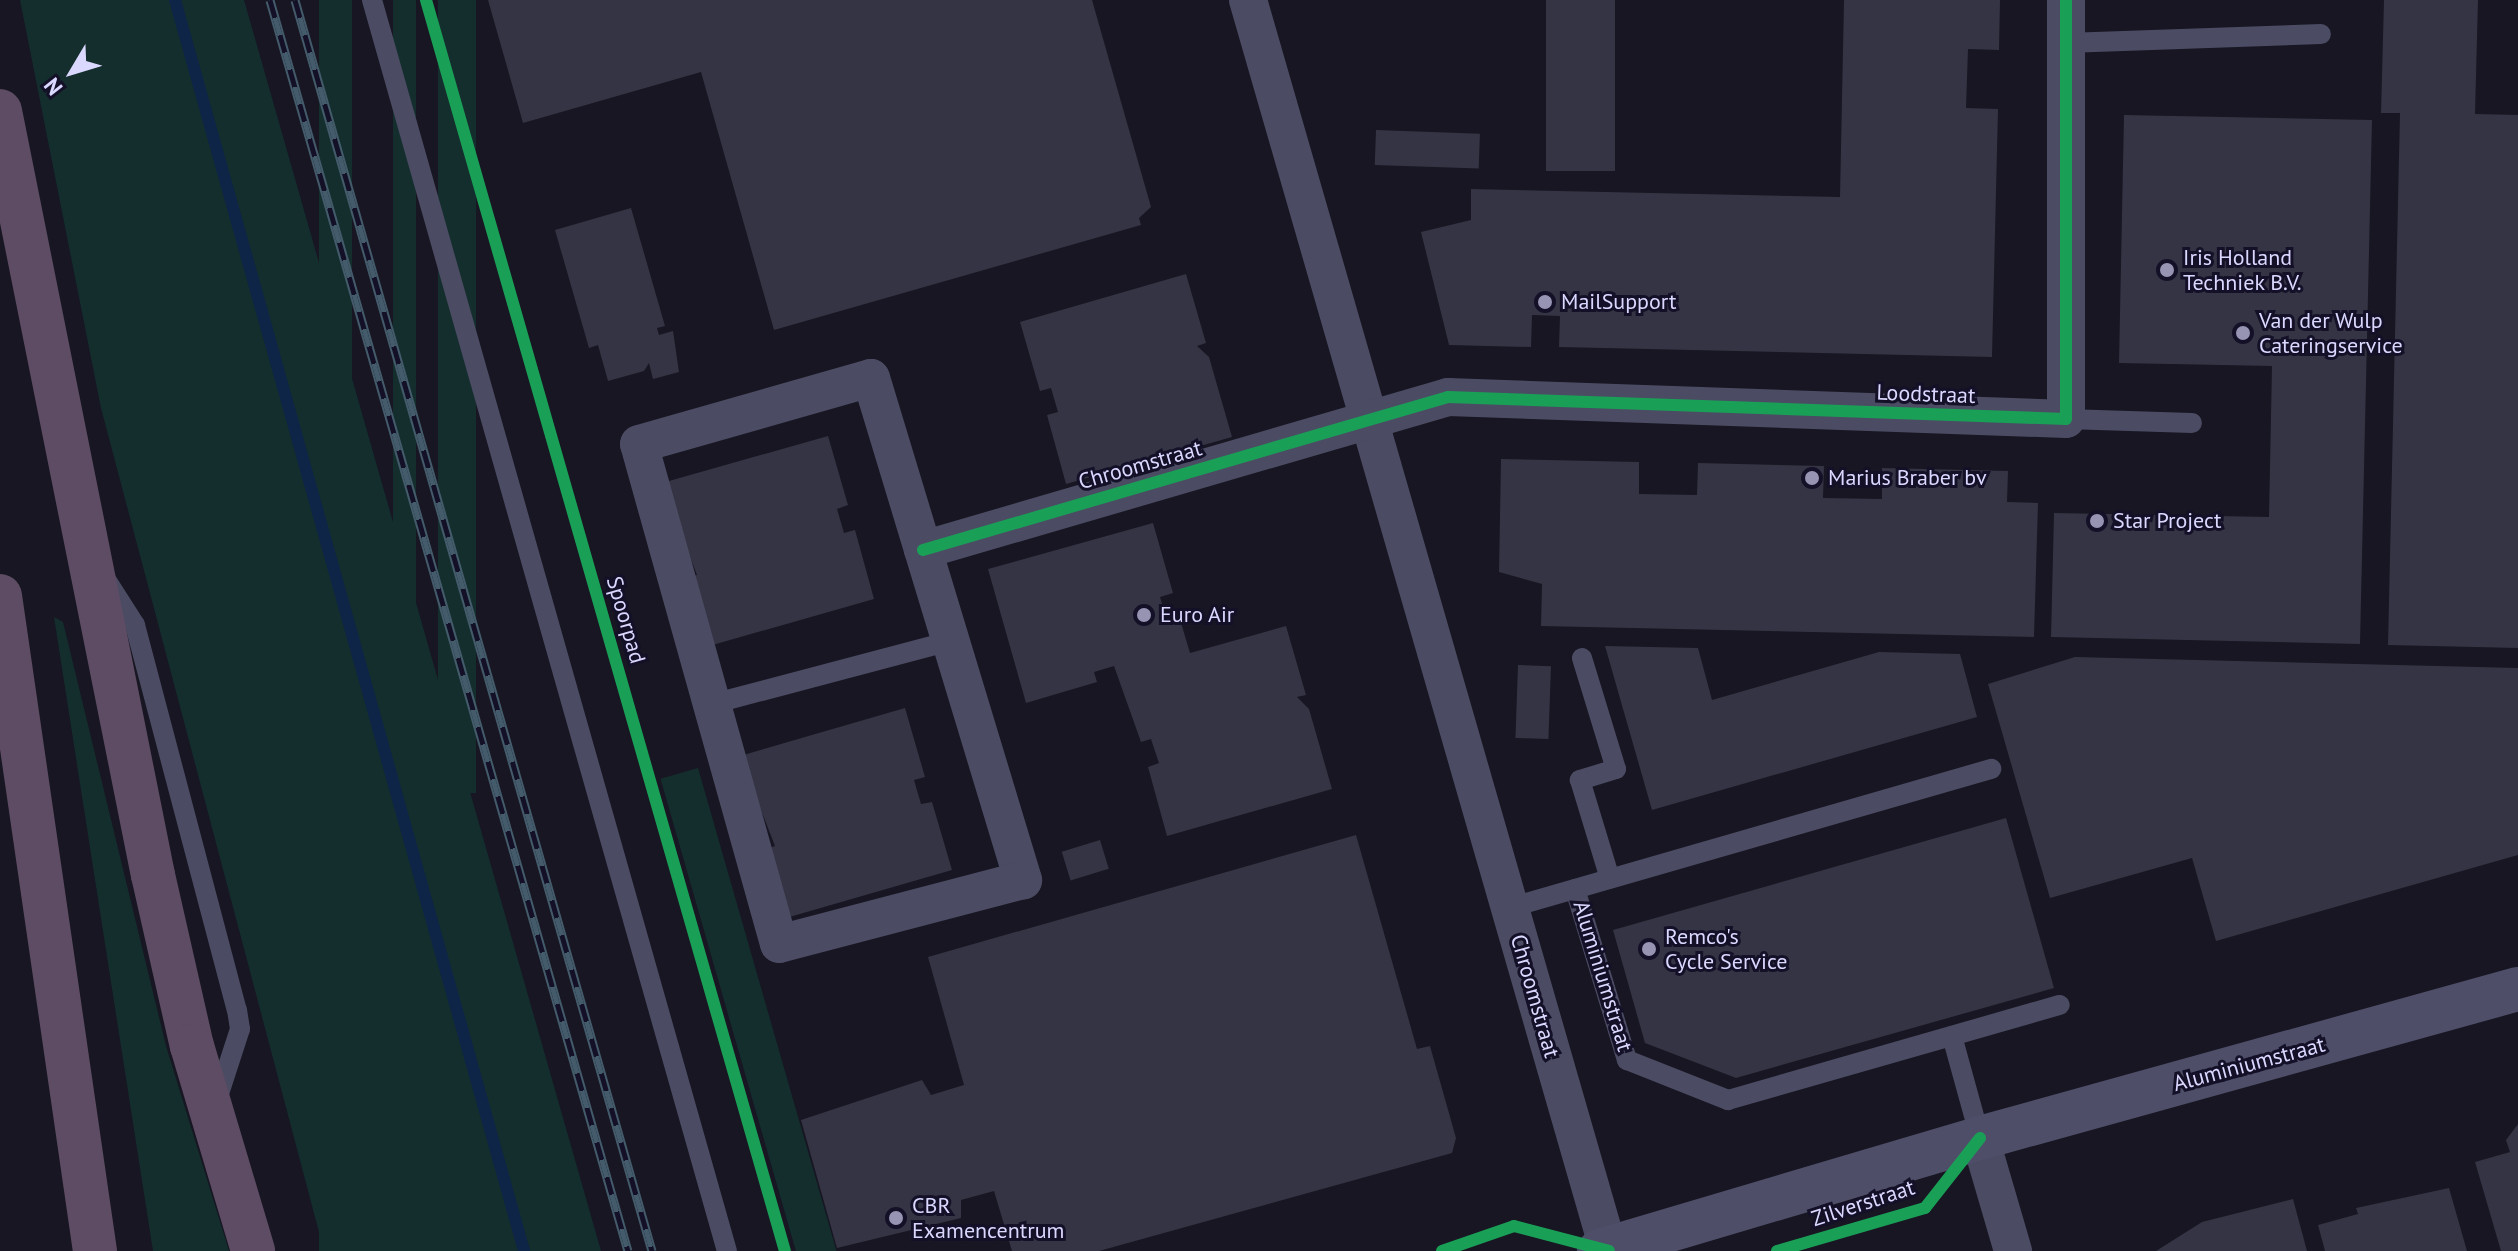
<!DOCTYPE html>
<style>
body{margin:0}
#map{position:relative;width:2518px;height:1251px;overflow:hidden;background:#171622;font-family:"PT Sans",sans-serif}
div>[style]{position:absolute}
.green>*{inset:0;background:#142e2e;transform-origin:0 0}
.stream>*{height:12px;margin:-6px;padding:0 6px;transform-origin:6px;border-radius:6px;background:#0e2547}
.building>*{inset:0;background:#353444;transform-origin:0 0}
.lane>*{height:20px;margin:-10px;padding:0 10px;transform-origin:10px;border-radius:10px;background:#4b4b63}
.street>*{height:38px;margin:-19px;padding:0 19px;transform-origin:19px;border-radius:19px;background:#4b4b63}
.secondary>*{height:44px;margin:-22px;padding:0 22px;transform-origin:22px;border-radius:22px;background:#4e4e69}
.highway>*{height:44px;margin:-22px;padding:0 22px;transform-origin:22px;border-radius:22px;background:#5d4c63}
.rail>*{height:9px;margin-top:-4.5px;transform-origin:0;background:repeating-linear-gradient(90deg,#131028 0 18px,#445b6b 0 36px);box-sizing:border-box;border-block:2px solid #445b6b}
.cycleway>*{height:12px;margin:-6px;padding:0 6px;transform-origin:6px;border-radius:6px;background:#1a9f57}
.dots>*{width:22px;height:22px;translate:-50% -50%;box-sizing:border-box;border:4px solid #131028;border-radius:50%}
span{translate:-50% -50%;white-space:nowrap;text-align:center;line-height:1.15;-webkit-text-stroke:6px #131028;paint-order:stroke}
.poi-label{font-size:22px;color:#dbd8ff}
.left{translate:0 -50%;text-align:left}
.street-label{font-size:22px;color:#dbd8ff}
.north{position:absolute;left:32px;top:32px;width:80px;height:80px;-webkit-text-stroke:6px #131028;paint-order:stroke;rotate:232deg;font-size:22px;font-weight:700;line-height:32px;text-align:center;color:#dbd8ff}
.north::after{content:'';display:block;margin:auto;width:28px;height:36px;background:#dbd8ff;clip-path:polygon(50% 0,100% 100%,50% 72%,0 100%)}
</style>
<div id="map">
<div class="green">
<i style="clip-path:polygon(20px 0,244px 0,601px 1251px,324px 1251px,101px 408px)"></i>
<i style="left:319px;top:0;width:33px;height:1301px"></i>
<i style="left:393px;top:0;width:23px;height:1301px"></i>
<i style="left:438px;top:0;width:38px;height:793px"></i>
<i style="clip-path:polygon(54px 617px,63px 622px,166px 1046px,229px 1251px,153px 1251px)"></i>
<i style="left:698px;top:768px;width:504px;height:39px;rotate:74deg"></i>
</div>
<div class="stream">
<i style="left:175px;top:0;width:1299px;rotate:74.41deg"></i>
</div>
<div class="building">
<i style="clip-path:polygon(488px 0,1092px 0,1151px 207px,1139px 218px,1141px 225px,774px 330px,701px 72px,523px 123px)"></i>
<i style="left:1546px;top:0;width:69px;height:171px"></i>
<i style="clip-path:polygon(1844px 0,2000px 0,1999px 50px,1968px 49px,1966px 108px,1998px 109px,1992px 357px,1559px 347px,1560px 316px,1532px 315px,1531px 347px,1449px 345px,1421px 232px,1471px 220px,1471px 189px,1840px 197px)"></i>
<i style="clip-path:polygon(2384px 0,2478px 0,2475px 114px,2518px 115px,2518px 648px,2388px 645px,2400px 113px,2381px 113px)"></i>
<i style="clip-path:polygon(2124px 115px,2372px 120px,2360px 644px,2051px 637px,2054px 513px,2269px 517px,2272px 366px,2119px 363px)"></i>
<i style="left:1376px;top:130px;width:104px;height:35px;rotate:2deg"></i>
<i style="clip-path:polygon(631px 208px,665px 326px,657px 328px,659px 335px,673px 331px,679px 372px,653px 379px,649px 363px,644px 371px,608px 381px,598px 345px,589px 348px,555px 230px)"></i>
<i style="clip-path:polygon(1186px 274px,1206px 343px,1197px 346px,1209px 357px,1232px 437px,1066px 484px,1047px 415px,1058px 412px,1051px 388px,1040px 391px,1020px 322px)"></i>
<i style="clip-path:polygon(828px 436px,848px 505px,837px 509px,844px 533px,855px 530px,874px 599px,709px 646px,689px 577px,697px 575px,662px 483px)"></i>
<i style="clip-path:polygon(1501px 459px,1639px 462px,1639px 494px,1697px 495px,1698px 463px,1824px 466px,1823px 498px,1882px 499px,1882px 468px,2008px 471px,2007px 502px,2038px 503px,2034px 637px,1541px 626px,1542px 584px,1499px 572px)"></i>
<i style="clip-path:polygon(1153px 523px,1173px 593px,1160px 597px,1167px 620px,1179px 616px,1190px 653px,1286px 626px,1306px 695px,1297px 697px,1309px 709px,1332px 789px,1167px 836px,1148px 767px,1159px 763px,1151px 739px,1141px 742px,1114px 666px,1094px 672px,1097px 682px,1026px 703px,988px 569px)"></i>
<i style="clip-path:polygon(1605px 646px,1698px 648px,1712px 700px,1879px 652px,1960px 654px,1977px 717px,1652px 810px)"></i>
<i style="clip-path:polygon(2075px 657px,2518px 668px,2518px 855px,2216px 941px,2192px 858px,2050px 898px,1988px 684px)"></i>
<i style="left:1518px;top:665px;width:33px;height:73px;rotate:2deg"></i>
<i style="clip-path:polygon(905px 708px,925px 777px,914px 780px,921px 804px,932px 802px,952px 870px,786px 918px,767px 849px,775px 846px,740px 756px)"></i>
<i style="clip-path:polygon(2006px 818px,2054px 988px,1736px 1078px,1645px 1043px,1613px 930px)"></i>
<i style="clip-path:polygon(1356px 835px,1417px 1049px,1430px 1046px,1456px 1138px,1452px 1153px,1099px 1251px,1012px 1251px,994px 1191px,961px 1200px,961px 1218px,837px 1248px,801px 1120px,922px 1080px,931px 1095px,964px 1085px,928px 957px)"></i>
<i style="left:1100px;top:840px;width:30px;height:40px;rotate:73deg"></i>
<i style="clip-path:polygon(2518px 1124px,2518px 1251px,2501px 1251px,2475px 1162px,2510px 1152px,2506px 1140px)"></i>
<i style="clip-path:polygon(2449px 1188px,2467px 1251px,2325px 1251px,2318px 1225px,2358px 1214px,2356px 1208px)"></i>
<i style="clip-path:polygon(2293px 1199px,2307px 1251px,2156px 1251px,2202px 1222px)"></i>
</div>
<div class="lane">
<i style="left:372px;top:0;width:1300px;rotate:74.16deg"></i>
<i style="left:2066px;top:43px;width:255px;rotate:-2deg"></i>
<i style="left:2066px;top:419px;width:126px;rotate:1.8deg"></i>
<i style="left:107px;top:581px;width:52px;rotate:57.5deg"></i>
<i style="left:135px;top:625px;width:398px;rotate:75.2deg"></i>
<i style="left:237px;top:1010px;width:19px;rotate:81deg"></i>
<i style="left:240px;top:1029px;width:78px;rotate:108deg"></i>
<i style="left:1582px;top:658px;width:116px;rotate:73deg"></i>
<i style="left:1616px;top:769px;width:38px;rotate:163deg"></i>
<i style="left:1580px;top:780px;width:103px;rotate:73.1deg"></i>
<i style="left:712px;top:704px;width:247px;rotate:-14.8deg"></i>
<i style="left:1575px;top:889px;width:179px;rotate:73.1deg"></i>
<i style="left:1627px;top:1060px;width:109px;rotate:21.6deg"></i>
<i style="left:1728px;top:1100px;width:345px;rotate:-16deg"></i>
<i style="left:1509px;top:908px;width:502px;rotate:-16.09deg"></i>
<i style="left:1952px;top:1036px;width:106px;rotate:74.6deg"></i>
</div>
<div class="street">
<i style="left:1248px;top:0;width:1299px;rotate:73.91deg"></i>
<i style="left:871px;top:378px;width:525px;rotate:73.15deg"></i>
<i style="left:1023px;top:880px;width:252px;rotate:165.3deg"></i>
<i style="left:779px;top:944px;width:519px;rotate:-105.64deg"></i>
<i style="left:639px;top:444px;width:241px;rotate:-15.9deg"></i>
<i style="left:923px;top:550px;width:547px;rotate:-16.25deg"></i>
<i style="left:1448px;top:397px;width:618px;rotate:2.04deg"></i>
<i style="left:2066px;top:419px;width:419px;rotate:-90deg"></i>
<i style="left:1980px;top:1138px;width:118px;rotate:73.7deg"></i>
</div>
<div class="secondary">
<i style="left:1599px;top:1251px;width:397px;rotate:-16.5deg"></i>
<i style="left:1980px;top:1138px;width:558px;rotate:-15.48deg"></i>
</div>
<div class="highway">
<i style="left:0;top:111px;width:779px;rotate:78.68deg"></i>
<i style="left:153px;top:875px;width:175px;rotate:77.2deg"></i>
<i style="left:192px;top:1046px;width:214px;rotate:73.4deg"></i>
<i style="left:0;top:596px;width:662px;rotate:81.75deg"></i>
</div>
<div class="rail">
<i style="left:270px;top:0;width:1301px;rotate:74.03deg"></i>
<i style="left:295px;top:0;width:1301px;rotate:74.07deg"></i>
</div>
<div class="cycleway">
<i style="left:426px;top:0;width:1301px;rotate:73.99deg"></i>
<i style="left:923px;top:550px;width:547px;rotate:-16.25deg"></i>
<i style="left:1448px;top:397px;width:618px;rotate:2.04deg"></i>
<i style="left:2066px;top:419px;width:419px;rotate:-90deg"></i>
<i style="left:1442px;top:1251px;width:76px;rotate:-19.1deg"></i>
<i style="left:1514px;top:1226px;width:98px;rotate:14.7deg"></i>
<i style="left:1777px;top:1251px;width:154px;rotate:-16.2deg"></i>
<i style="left:1925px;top:1208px;width:89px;rotate:-51.8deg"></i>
</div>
<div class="dots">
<i style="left:2167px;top:270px;background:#9694b2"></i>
<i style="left:1545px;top:302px;background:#9694b2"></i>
<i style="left:2243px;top:333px;background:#9694b2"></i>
<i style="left:1812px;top:478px;background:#9694b2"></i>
<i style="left:2097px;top:521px;background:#9694b2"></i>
<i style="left:1144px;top:615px;background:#9694b2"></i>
<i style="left:1649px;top:949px;background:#9694b2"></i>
<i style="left:896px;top:1218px;background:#9694b2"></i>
</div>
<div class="poi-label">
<span class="left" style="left:2183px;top:270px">Iris Holland<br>Techniek B.V.</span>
<span class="left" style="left:1561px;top:302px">MailSupport</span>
<span class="left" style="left:2259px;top:333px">Van der Wulp<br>Cateringservice</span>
<span class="left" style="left:1828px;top:478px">Marius Braber bv</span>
<span class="left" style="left:2113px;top:521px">Star Project</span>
<span class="left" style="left:1160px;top:615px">Euro Air</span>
<span class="left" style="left:1665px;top:949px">Remco's<br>Cycle Service</span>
<span class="left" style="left:912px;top:1218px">CBR<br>Examencentrum</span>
</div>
<div class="street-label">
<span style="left:1926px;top:394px;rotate:2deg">Loodstraat</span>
<span style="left:1140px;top:465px;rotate:-16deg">Chroomstraat</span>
<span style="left:626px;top:620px;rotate:74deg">Spoorpad</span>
<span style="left:1603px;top:976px;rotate:73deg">Aluminiumstraat</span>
<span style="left:1535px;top:996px;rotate:74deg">Chroomstraat</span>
<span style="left:2249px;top:1064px;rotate:-15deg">Aluminiumstraat</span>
<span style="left:1863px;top:1203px;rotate:-18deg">Zilverstraat</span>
</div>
<div class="north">N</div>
</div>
